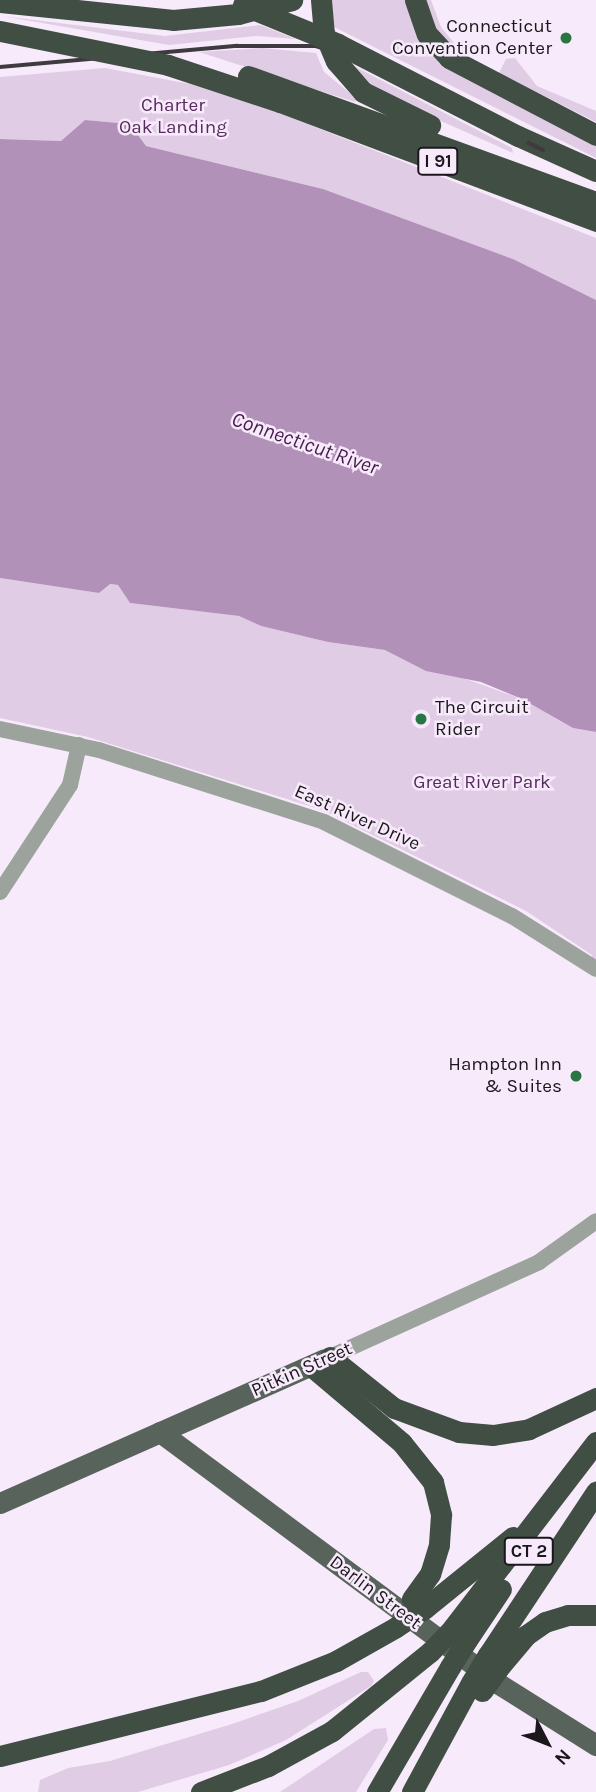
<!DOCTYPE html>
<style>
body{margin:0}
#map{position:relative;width:596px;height:1792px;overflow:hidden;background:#f7eafa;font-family:Karla,sans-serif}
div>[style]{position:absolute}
.green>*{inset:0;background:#e1cce5}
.water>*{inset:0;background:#b291b8}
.minor>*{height:16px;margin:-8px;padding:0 8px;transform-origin:8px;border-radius:8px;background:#9ca39d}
.major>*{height:21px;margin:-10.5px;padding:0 10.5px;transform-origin:10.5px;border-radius:10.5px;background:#58645b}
.highway>*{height:21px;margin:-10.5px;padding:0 10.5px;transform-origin:10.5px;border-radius:10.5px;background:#404e43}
.rail>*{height:3.5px;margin:-1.75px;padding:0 1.75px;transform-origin:1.75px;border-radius:1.75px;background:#3f3940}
.highway-bridge>*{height:21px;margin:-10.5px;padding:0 10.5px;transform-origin:10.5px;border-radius:10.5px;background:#404e43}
.dots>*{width:19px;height:19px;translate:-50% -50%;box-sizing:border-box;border:4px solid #f7eafa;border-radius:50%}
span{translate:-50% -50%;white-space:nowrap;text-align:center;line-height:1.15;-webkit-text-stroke:5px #f7eafa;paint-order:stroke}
.shield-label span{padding:2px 5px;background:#f7eafa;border:2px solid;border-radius:5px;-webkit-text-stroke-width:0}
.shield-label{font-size:18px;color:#1b171c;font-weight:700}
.poi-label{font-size:19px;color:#1b171c}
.right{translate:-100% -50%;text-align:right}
.left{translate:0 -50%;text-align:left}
.park-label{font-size:19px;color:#562b5e}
.street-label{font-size:19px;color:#1b171c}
.water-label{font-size:21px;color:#451b4d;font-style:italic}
.north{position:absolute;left:512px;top:1708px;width:70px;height:70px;-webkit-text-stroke:5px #f7eafa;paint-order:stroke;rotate:132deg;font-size:19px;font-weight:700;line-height:28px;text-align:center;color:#1b171c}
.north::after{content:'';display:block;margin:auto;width:24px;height:32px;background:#1b171c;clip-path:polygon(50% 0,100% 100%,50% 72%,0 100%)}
</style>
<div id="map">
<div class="green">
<i style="clip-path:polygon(330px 0,406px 0,420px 39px,596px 144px,596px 158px,332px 26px)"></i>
<i style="clip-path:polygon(423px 0,431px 0,441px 27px,463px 54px,439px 36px)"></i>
<i style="clip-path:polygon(2px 16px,165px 36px,260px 25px,296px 39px,257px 36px,169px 45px)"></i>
<i style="clip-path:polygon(262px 48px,316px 53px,324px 72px,356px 98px,355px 102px,199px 52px)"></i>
<i style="clip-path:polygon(515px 58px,537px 86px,596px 111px,596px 122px,499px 73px,506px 59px)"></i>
<i style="clip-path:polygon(348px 63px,512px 148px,513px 153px,376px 92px)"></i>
<i style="clip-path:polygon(105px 68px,190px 84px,277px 112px,596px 238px,596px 300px,513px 259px,323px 189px,146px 146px,130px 124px,85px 120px,61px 141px,0 139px,0 77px)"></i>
<i style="clip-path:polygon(0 578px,99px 593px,109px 584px,118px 585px,130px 603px,239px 616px,261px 626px,328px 642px,385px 650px,522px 699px,573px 728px,596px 732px,596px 964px,590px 960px,592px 955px,526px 911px,322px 810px,88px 737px,0 718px)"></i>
<i style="clip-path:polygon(361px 1672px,368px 1672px,374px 1681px,371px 1686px,286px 1740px,229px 1765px,138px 1792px,38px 1792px,40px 1780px,68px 1768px,110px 1761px,232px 1724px,298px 1701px)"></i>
<i style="clip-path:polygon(386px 1728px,388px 1740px,356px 1792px,280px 1792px,374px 1729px)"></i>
</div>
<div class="water">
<i style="clip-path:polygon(85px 120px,130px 124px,146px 146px,323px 189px,513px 259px,596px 300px,596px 732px,573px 728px,522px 699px,481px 682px,426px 671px,385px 650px,328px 642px,261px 626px,239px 616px,130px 603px,118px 585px,110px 584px,99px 593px,0 578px,0 139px,61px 141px)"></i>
</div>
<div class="minor">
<i style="left:0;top:729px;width:101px;rotate:12deg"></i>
<i style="left:99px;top:750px;width:236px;rotate:17.7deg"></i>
<i style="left:324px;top:822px;width:210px;rotate:26.6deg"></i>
<i style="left:512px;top:916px;width:99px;rotate:32.2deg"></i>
<i style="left:0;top:892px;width:128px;rotate:-56.8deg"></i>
<i style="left:70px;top:785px;width:41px;rotate:-77.3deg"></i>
<i style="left:330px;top:1357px;width:230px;rotate:-24.4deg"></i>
<i style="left:539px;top:1262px;width:70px;rotate:-35.7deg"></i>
</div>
<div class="major">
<i style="left:160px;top:1432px;width:422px;rotate:36.6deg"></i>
<i style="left:499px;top:1684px;width:115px;rotate:32.2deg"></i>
<i style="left:0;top:1503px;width:355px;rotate:-23.9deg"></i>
</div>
<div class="highway">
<i style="left:415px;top:0;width:36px;rotate:71deg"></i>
<i style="left:427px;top:34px;width:33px;rotate:47deg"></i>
<i style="left:449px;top:58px;width:166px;rotate:27.6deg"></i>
<i style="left:0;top:2px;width:174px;rotate:5.9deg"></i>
<i style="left:173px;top:20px;width:65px;rotate:-5.3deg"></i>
<i style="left:238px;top:14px;width:56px;rotate:-14.5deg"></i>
<i style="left:336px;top:61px;width:41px;rotate:48.9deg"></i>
<i style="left:363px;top:92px;width:75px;rotate:26.2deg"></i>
<i style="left:168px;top:65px;width:118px;rotate:18.3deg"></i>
<i style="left:280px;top:102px;width:338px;rotate:20.6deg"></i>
<i style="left:248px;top:76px;width:370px;rotate:19.9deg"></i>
<i style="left:518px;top:136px;width:85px;rotate:24.2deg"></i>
<i style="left:330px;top:1357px;width:82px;rotate:38.6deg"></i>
<i style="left:394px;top:1408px;width:69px;rotate:20.3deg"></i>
<i style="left:459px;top:1432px;width:34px;rotate:5deg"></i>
<i style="left:493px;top:1435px;width:36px;rotate:-9deg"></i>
<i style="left:529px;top:1429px;width:74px;rotate:-24.8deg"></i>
<i style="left:311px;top:1366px;width:119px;rotate:40.2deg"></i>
<i style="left:402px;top:1443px;width:50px;rotate:51.5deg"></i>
<i style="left:433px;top:1482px;width:34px;rotate:76deg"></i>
<i style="left:441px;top:1515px;width:30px;rotate:94deg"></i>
<i style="left:439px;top:1545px;width:30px;rotate:107deg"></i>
<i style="left:430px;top:1574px;width:31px;rotate:126deg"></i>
<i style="left:425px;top:1608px;width:113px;rotate:-38.9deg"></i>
<i style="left:452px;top:1629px;width:236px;rotate:-52.4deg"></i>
<i style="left:467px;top:1640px;width:61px;rotate:-56.3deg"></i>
<i style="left:488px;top:1655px;width:196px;rotate:-56.5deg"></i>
<i style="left:501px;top:1665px;width:38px;rotate:-50deg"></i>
<i style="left:525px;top:1636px;width:24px;rotate:-35deg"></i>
<i style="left:545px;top:1622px;width:24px;rotate:-17deg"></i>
<i style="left:568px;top:1615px;width:28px"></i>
<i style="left:0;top:1756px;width:269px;rotate:-14deg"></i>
<i style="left:261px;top:1691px;width:81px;rotate:-21.8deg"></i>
<i style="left:336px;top:1661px;width:69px;rotate:-29.5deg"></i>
<i style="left:201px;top:1792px;width:72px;rotate:-21.2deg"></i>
<i style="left:268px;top:1766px;width:73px;rotate:-28.7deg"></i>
<i style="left:332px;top:1731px;width:126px;rotate:-38.9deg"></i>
<i style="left:377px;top:1792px;width:145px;rotate:-59.7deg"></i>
<i style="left:412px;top:1792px;width:124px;rotate:-61.6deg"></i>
</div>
<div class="rail">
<i style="left:0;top:67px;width:238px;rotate:-5.1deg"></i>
<i style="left:237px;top:46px;width:79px"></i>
<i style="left:316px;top:46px;width:47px;rotate:17.3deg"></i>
<i style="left:361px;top:60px;width:203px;rotate:26.3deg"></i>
</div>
<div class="highway-bridge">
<i style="left:321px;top:0;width:33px;rotate:85deg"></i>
<i style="left:324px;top:33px;width:30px;rotate:67deg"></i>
<i style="left:243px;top:5px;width:103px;rotate:22.3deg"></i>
<i style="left:338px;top:44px;width:202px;rotate:27.1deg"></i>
<i style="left:0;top:31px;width:171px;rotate:11.4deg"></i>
<i style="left:396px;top:1627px;width:35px;rotate:-33deg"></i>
<i style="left:430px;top:1652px;width:32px;rotate:-46deg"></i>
<i style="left:450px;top:1667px;width:32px;rotate:-58deg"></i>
<i style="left:471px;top:1683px;width:33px;rotate:-59deg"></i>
<i style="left:482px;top:1691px;width:32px;rotate:-54deg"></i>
</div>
<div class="dots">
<i style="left:566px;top:38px;background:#297544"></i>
<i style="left:421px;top:719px;background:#297544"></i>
<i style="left:576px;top:1076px;background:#297544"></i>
</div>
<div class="shield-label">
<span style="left:438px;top:161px">I 91</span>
<span style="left:529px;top:1551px">CT 2</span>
</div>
<div class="poi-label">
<span class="right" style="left:552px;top:38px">Connecticut<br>Convention Center</span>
<span class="left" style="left:435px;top:719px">The Circuit<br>Rider</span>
<span class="right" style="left:562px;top:1076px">Hampton Inn<br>&amp; Suites</span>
</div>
<div class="park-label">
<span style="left:173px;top:117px">Charter<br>Oak Landing</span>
<span style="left:482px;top:783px">Great River Park</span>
</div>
<div class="street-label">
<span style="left:357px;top:818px;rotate:24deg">East River Drive</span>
<span style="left:302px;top:1370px;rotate:-24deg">Pitkin Street</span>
<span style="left:375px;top:1593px;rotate:37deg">Darlin Street</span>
</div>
<div class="water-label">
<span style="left:305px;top:443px;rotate:19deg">Connecticut River</span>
</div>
<div class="north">N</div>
</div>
